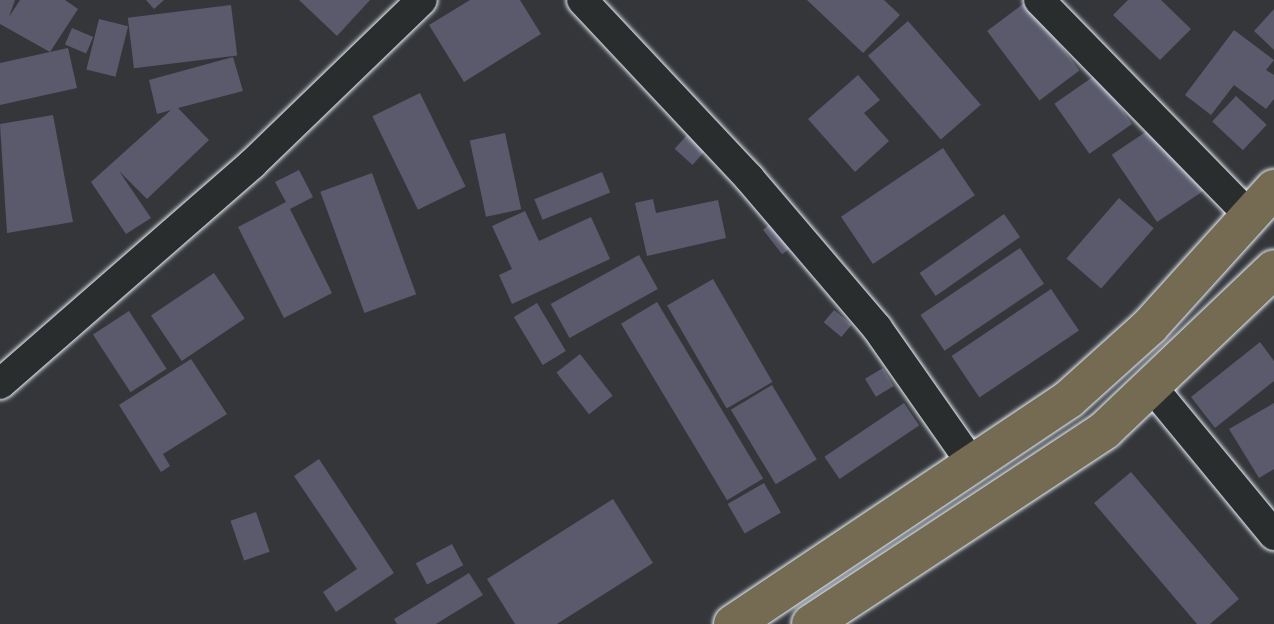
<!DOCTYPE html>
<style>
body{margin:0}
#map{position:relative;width:1274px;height:624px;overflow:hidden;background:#34363a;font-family:"Playpen Sans",sans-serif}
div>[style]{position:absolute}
.building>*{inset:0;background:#5a5a6c;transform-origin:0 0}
.roads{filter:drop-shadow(0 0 2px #e8f1f8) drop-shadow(0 0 2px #e8f1f8)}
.minor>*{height:30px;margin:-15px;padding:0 15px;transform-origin:15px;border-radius:15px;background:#2a2d2e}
.major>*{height:38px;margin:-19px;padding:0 19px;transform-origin:19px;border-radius:19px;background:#746b52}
span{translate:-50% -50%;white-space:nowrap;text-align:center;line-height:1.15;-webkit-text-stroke:5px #2a2d2e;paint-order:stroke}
</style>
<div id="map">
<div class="building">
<i style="clip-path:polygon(0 0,15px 0,9px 17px,20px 0,65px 0,78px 9px,50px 52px,68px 48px,77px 88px,0 105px,0 63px,50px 52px,0 24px)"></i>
<i style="clip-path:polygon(146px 0,164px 0,154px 9px)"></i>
<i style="clip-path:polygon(299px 0,370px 0,337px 36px)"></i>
<i style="clip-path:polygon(470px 0,520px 0,541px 34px,464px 82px,429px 25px)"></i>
<i style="clip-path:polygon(807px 0,884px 0,900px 15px,863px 53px)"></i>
<i style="clip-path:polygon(1128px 0,1161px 0,1191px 29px,1160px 60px,1113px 15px)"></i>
<i style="left:1027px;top:1px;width:87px;height:50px;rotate:53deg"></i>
<i style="left:231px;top:5px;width:51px;height:104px;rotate:83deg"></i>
<i style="clip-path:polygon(1274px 9px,1274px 50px,1254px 31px)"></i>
<i style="left:99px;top:19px;width:30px;height:52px;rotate:14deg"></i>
<i style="left:908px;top:21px;width:111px;height:53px;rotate:49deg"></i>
<i style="left:72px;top:28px;width:23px;height:18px;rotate:23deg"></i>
<i style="clip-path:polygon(1234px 30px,1274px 60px,1266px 70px,1274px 75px,1274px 99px,1266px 109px,1234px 85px,1211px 115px,1185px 95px)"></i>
<i style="clip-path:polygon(233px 57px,243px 91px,178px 108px,209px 140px,147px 199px,119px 171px,151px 218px,126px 234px,91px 182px,171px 110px,157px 114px,149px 80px)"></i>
<i style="left:1097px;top:74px;width:61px;height:52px;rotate:55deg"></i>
<i style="clip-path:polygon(858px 75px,880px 100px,864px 113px,889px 141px,855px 172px,808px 119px)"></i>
<i style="left:420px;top:93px;width:104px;height:53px;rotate:64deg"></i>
<i style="left:1236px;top:96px;width:42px;height:35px;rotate:43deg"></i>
<i style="clip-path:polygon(53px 115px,73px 222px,7px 233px,0 124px)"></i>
<i style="left:1159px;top:123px;width:81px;height:57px;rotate:56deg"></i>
<i style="left:505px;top:133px;width:78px;height:36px;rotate:78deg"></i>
<i style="left:688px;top:134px;width:24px;height:20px;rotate:42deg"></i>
<i style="left:943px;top:148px;width:57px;height:123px;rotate:56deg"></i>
<i style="clip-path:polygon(299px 170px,313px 197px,290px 209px,332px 293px,284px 318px,238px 227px,286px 202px,275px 182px)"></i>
<i style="left:602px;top:172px;width:22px;height:73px;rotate:68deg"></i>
<i style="left:372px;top:173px;width:129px;height:55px;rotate:70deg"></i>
<i style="left:1119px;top:198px;width:46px;height:80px;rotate:41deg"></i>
<i style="clip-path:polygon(653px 199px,656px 213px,718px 200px,726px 238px,647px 256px,635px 203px)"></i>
<i style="clip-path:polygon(525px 211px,539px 241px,591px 217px,610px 259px,512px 304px,499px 275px,512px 269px,492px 226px)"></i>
<i style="left:1004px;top:214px;width:28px;height:103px;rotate:55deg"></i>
<i style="left:778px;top:218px;width:31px;height:19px;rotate:52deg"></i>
<i style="left:1020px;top:248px;width:43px;height:120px;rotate:56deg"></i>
<i style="left:639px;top:255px;width:39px;height:101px;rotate:61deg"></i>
<i style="left:214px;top:273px;width:55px;height:76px;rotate:56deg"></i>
<i style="left:713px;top:279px;width:119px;height:53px;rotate:60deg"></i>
<i style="left:1051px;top:289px;width:50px;height:120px;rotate:56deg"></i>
<i style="left:657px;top:302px;width:206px;height:42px;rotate:59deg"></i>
<i style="left:537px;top:303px;width:56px;height:27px;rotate:59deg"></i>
<i style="left:834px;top:310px;width:23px;height:16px;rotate:40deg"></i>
<i style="left:129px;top:311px;width:69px;height:43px;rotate:57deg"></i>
<i style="clip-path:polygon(1260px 342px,1274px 361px,1274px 381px,1215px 428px,1191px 397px)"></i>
<i style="left:580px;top:354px;width:53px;height:30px;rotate:52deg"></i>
<i style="clip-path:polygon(191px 359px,227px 414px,163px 454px,170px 466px,161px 472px,119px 405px)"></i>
<i style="left:883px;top:368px;width:21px;height:21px;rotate:59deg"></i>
<i style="left:772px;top:385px;width:87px;height:48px;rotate:59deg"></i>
<i style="left:904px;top:403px;width:27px;height:96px;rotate:56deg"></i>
<i style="clip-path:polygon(1274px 403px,1274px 469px,1259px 478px,1229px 429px)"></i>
<i style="clip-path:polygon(319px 459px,394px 573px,336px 612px,323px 592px,357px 569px,294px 476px)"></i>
<i style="clip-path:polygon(1131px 472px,1239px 599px,1210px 624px,1197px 624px,1094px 503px)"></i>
<i style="left:764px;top:483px;width:34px;height:42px;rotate:60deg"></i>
<i style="clip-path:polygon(613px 499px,653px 563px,557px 624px,515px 624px,487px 579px)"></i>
<i style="left:256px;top:512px;width:42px;height:27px;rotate:71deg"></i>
<i style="left:452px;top:544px;width:24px;height:41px;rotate:62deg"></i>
<i style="clip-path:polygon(469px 573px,483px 595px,436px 624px,397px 624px,394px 619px)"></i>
</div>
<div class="roads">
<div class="minor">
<i style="left:582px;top:0;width:244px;rotate:46.8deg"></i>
<i style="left:749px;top:178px;width:197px;rotate:49.5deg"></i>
<i style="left:877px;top:328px;width:164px;rotate:55deg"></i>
<i style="left:1039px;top:0;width:302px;rotate:45.7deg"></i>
<i style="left:0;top:384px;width:335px;rotate:-41.1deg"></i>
<i style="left:252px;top:164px;width:236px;rotate:-44deg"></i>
<i style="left:1152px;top:387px;width:192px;rotate:50.5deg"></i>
</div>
<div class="major">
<i style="left:733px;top:624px;width:404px;rotate:-33.8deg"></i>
<i style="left:1069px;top:399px;width:109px;rotate:-42deg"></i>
<i style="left:1150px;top:326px;width:185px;rotate:-47.9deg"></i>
<i style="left:811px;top:624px;width:352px;rotate:-33.4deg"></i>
<i style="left:1105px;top:430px;width:233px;rotate:-43.6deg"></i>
</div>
</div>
</div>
